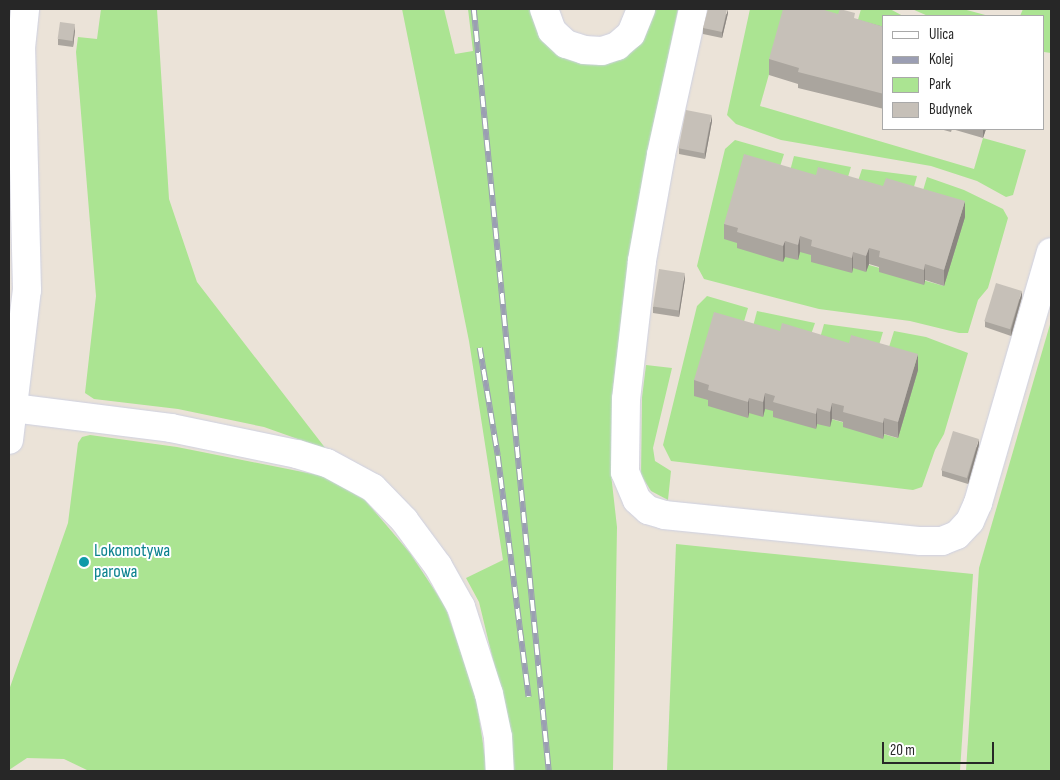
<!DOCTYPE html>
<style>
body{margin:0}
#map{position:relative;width:1060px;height:780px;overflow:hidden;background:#ebe3d8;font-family:"Sofia Sans Condensed",sans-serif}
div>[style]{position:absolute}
.green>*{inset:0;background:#abe492}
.roads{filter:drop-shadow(0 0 1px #cdd0e1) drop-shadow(0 0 1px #cdd0e1)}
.minor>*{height:28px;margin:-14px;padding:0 14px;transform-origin:14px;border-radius:14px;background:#fff}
.rail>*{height:5.5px;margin-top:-2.75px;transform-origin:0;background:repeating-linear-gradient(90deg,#fff 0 11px,#9b9eb3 0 22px);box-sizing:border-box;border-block:1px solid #9b9eb3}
.wall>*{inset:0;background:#aaa59e}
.shaded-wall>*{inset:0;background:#8b8681}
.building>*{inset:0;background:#c6c0b8;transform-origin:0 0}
.dots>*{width:14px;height:14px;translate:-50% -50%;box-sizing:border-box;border:2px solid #fff;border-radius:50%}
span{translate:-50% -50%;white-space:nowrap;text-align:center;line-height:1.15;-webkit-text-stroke:4px #fff;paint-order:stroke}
.culture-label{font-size:18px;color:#0d838f}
.left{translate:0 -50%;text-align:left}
.frame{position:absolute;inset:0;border:10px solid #272727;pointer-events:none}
.legend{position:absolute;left:882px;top:15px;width:162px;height:115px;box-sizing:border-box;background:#fff;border:1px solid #a9a9a9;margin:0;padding:6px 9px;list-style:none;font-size:15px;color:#272727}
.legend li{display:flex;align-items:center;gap:10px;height:25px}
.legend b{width:25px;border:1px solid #a9a9a9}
.scale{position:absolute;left:882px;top:742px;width:112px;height:22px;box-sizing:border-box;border:2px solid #272727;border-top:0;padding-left:6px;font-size:15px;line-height:18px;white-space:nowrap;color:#272727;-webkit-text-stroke:4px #fff;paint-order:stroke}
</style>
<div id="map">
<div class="green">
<i style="clip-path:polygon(101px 9px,157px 9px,169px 199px,197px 282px,326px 449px,264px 427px,178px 409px,94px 399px,85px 393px,96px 296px,76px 52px,78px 37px,97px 39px)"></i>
<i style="clip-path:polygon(402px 9px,444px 9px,455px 54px,473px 51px,468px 9px,537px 9px,574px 58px,651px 9px,678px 9px,642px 184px,627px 273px,613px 390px,611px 474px,617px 527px,613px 771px,512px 771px,501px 693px,479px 602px,466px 578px,503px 560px,469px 341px)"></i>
<i style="clip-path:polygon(750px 9px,844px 9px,838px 29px,786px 14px,760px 106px,974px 169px,983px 138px,1026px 150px,1013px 195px,1006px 197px,977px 181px,931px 166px,781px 140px,736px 124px,727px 115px)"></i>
<i style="clip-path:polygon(861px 9px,890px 9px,903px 16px,884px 16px,884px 43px,854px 34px)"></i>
<i style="clip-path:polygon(912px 9px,963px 9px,989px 16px,928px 16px)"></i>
<i style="clip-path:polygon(1023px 9px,1051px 9px,1051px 53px,1044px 52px,1044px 16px,1020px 16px)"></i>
<i style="clip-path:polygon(735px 140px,784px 154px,776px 179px,744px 230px,944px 286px,919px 204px,927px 177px,964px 190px,1003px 209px,1008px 218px,988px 288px,978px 300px,968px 333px,959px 333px,910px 321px,819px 309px,704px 279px,697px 266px,725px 149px)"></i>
<i style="clip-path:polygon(794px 156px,851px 167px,844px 190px,787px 182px)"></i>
<i style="clip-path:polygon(862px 169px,917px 176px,910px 201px,854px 193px)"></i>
<i style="clip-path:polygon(707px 296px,748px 308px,740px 335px,714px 385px,897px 438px,885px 360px,894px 331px,926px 337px,968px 353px,944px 434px,935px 450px,922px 487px,913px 490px,671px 461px,663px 445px,697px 306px)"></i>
<i style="clip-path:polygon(757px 311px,815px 323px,807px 346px,750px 338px)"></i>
<i style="clip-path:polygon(1051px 321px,1051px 771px,966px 771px,979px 568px)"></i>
<i style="clip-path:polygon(824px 324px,883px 332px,875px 358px,817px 349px)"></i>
<i style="clip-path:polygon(646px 365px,672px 368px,653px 448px,655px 461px,671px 471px,668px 500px,651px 491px,641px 475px,642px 397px)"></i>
<i style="clip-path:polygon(90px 435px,177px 447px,323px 476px,365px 500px,410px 553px,445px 606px,476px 696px,487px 771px,89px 771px,64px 759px,27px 758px,9px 770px,9px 690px,68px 523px,78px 443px,82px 437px)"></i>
<i style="clip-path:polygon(676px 544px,973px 574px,960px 771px,667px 771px)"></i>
</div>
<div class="roads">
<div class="minor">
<i style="left:544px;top:9px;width:23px;rotate:70deg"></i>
<i style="left:552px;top:31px;width:19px;rotate:43deg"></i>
<i style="left:566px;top:44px;width:19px;rotate:18deg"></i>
<i style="left:584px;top:50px;width:18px;rotate:3deg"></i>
<i style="left:602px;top:51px;width:16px;rotate:-18deg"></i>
<i style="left:617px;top:46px;width:18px;rotate:-41deg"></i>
<i style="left:631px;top:34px;width:27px;rotate:-68deg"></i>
<i style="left:693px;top:9px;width:149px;rotate:102.4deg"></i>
<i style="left:661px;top:155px;width:108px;rotate:100.2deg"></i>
<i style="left:642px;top:261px;width:139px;rotate:96.6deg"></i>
<i style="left:626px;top:399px;width:73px;rotate:90.8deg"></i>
<i style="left:625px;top:472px;width:30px;rotate:67deg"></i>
<i style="left:637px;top:500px;width:15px;rotate:42deg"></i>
<i style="left:648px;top:510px;width:17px;rotate:17deg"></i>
<i style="left:664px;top:515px;width:258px;rotate:5.8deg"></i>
<i style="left:921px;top:541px;width:21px"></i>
<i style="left:942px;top:541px;width:16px;rotate:-22deg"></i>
<i style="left:957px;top:535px;width:19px;rotate:-47deg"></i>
<i style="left:970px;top:521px;width:20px;rotate:-66deg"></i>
<i style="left:978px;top:503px;width:261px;rotate:-73.8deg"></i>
<i style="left:13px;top:408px;width:159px;rotate:7.2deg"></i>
<i style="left:171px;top:428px;width:129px;rotate:11.7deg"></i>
<i style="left:297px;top:454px;width:31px;rotate:17deg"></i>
<i style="left:327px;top:463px;width:52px;rotate:28.5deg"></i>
<i style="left:373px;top:488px;width:45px;rotate:45.9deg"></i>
<i style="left:404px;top:520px;width:57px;rotate:53.5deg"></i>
<i style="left:438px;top:566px;width:47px;rotate:60.7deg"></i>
<i style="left:461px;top:607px;width:91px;rotate:72.2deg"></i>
<i style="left:489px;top:694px;width:44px;rotate:78.2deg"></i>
<i style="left:498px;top:737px;width:34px;rotate:87deg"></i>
<i style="left:9px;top:440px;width:151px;rotate:-83.2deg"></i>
<i style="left:27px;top:290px;width:242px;rotate:-91.4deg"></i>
<i style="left:21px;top:48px;width:39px;rotate:-84deg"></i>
</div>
</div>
<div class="rail">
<i style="left:474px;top:9px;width:766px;rotate:84.38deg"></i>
<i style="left:480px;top:348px;width:109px;rotate:80.5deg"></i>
<i style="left:498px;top:456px;width:243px;rotate:82.7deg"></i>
</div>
<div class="wall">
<i style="clip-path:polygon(728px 13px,722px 38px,703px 34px,703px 28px)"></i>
<i style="clip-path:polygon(855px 19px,884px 27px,884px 109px,798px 88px,798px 84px,769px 75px,769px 59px)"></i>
<i style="clip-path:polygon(75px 30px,73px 47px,58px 45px,58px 39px)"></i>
<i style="clip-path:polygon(712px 121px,705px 159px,679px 154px,679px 148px)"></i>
<i style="clip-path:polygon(940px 129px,986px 129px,983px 138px,952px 129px,951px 132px)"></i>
<i style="clip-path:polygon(965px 217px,944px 286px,925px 280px,924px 285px,879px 272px,879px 267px,869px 264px,866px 272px,853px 268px,852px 273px,811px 262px,811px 255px,800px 252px,798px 260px,785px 257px,783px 262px,737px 248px,737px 243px,724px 239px,724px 224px)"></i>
<i style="clip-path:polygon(685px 279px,679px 317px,653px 313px,653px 307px)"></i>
<i style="clip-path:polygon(1022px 297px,1011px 336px,985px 327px,985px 321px)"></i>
<i style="clip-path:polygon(780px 331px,918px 370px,898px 438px,884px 434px,883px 439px,843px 427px,843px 422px,832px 419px,830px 427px,817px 424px,816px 429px,773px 417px,773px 411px,765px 409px,763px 417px,749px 413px,748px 418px,708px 406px,708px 400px,694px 396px,694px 380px)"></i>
<i style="clip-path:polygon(979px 445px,968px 484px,942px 476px,942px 470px)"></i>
</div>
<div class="shaded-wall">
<i style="clip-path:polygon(728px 9px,728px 13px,722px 38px,722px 32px)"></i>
<i style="clip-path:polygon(75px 24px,75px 30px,73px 47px,73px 41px)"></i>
<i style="clip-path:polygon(712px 115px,712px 121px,705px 159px,705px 153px)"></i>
<i style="clip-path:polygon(983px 129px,986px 129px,983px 138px)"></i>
<i style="clip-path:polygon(965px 201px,965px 217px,944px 286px,944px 270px)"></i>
<i style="clip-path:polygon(800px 236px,800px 252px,798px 260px,798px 245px)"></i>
<i style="clip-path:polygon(785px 241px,785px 257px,783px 262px,783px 246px)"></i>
<i style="clip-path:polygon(869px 248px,869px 264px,866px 272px,866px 256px)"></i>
<i style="clip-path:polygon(853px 252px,853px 268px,852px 273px,852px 258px)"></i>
<i style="clip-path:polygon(925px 264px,925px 280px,924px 285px,924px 270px)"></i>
<i style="clip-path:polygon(685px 273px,685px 279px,679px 317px,679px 311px)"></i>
<i style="clip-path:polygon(1022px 291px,1022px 297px,1011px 336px,1011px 330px)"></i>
<i style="clip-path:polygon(918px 354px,918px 370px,898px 438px,898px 422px)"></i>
<i style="clip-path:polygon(765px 393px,765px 409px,763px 417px,763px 402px)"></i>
<i style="clip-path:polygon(749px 398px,749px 413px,748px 418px,748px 402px)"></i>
<i style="clip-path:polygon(832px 403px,832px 419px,830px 427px,830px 412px)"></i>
<i style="clip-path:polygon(817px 408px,817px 424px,816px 429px,816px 414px)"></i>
<i style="clip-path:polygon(884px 418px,884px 434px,883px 439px,883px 423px)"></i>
<i style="clip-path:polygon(979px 439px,979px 445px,968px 484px,968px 478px)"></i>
</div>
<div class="building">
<i style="clip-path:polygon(708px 9px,727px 9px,722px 32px,703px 28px)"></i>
<i style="clip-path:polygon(783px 9px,821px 9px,838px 14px,840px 9px,855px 13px,854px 18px,884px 27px,884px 94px,798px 72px,799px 68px,769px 59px)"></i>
<i style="left:60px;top:22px;width:15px;height:17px;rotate:8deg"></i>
<i style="left:686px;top:110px;width:26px;height:39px;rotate:11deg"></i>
<i style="clip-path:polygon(744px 154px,816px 175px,818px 167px,883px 186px,886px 178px,965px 201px,944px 270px,925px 264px,924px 270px,879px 257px,880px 251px,869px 248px,866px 256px,853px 252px,852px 258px,811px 246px,812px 240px,800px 236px,798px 245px,785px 241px,783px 246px,737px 232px,738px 228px,724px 224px)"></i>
<i style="left:659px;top:269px;width:26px;height:38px;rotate:9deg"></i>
<i style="left:996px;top:283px;width:27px;height:40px;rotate:17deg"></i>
<i style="clip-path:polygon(714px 312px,780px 331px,782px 323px,849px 343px,851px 335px,918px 354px,898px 422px,884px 418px,883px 423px,843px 412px,844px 406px,832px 403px,830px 412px,817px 408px,816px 414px,773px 402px,775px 396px,765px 393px,763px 402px,749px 398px,748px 402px,708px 390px,709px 385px,694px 380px)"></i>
<i style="left:953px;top:431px;width:27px;height:41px;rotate:17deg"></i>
</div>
<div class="dots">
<i style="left:84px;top:562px;background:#0f9aa8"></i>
</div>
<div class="culture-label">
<span class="left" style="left:94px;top:562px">Lokomotywa<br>parowa</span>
</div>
<div class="frame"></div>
<ul class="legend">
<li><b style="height:6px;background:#fff"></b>Ulica</li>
<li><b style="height:6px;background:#9b9eb3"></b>Kolej</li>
<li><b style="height:14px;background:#abe492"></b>Park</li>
<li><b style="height:14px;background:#c6c0b8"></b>Budynek</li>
</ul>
<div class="scale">20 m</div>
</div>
